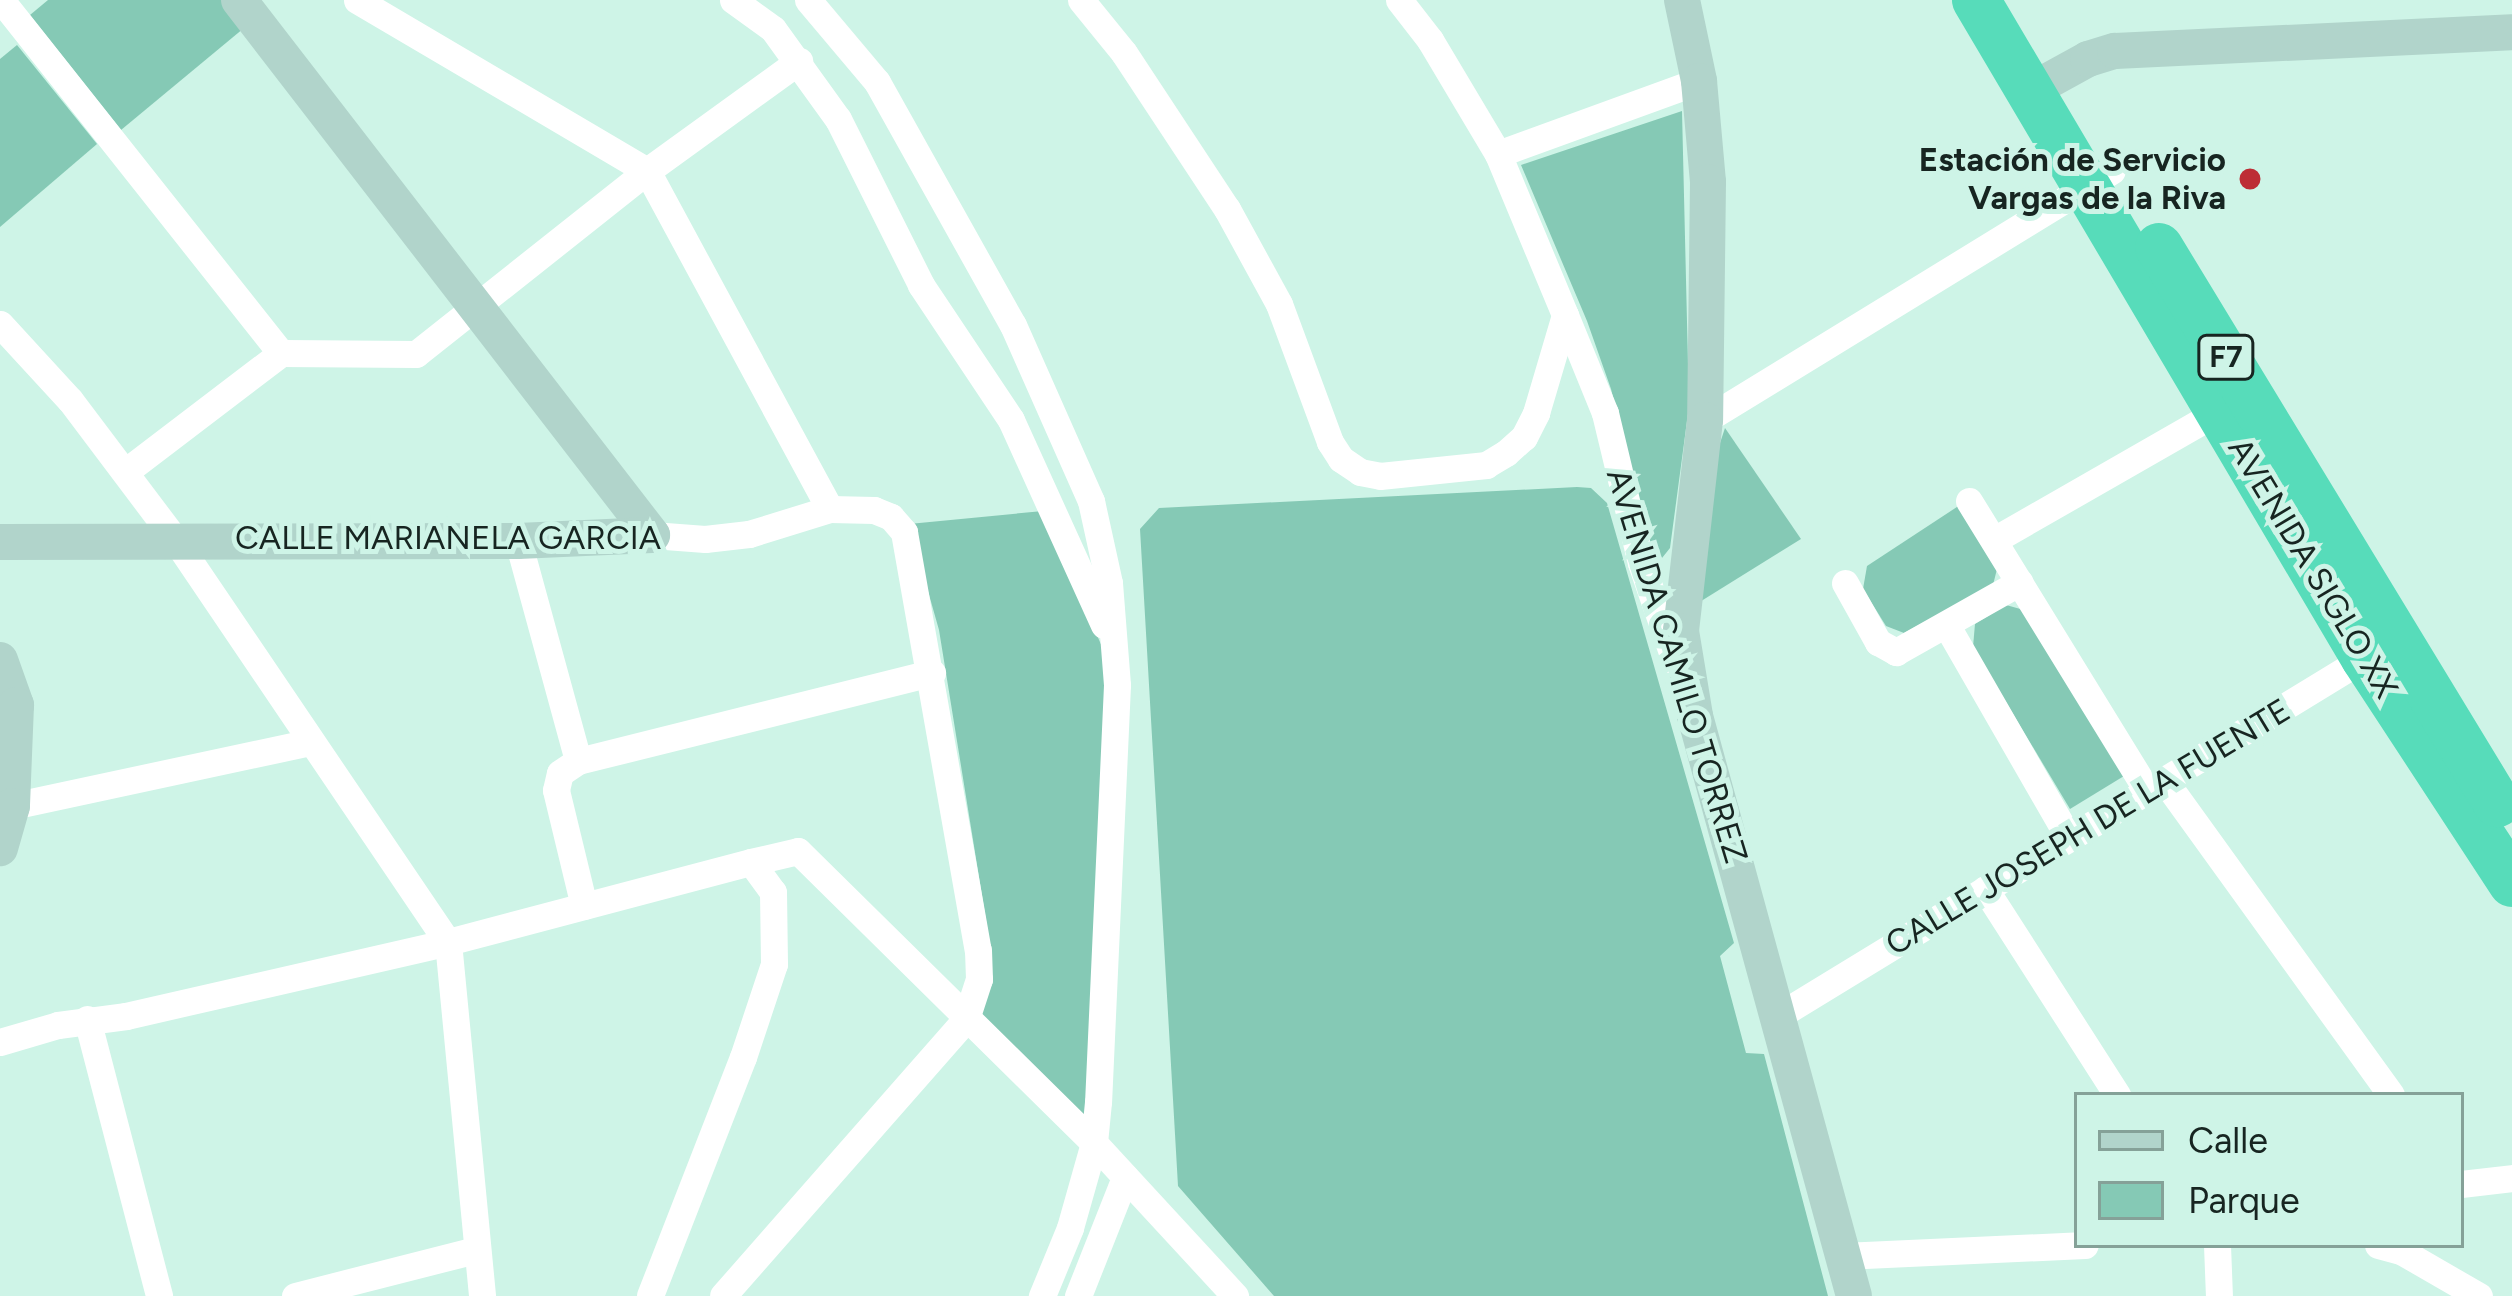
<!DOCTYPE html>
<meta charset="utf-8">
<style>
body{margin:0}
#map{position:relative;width:2512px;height:1296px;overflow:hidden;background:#cef4e7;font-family:Figtree,sans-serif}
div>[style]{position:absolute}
.green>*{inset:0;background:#85c9b5}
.street>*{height:27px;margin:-13.5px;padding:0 13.5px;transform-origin:13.5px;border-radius:13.5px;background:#fff}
.secondary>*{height:36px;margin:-18px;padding:0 18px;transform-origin:18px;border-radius:18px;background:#b1d4cb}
.highway>*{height:48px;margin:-24px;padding:0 24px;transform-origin:24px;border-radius:24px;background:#57dcba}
.dots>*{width:33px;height:33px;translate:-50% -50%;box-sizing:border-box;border:6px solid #cef4e7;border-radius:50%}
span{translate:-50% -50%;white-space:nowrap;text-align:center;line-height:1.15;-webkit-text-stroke:10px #cef4e7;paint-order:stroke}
.shield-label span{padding:3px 9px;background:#cef4e7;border:3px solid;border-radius:9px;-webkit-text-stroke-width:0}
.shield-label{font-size:30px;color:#172521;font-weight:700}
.poi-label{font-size:33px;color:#172521;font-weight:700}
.right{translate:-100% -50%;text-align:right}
.street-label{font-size:33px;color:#172521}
.legend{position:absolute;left:2074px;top:1092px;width:390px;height:156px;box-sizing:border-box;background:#cef4e7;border:3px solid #85a198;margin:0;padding:15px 21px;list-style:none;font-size:36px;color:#172521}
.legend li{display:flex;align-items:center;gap:24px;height:60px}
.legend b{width:60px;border:3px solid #85a198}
</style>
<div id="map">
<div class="green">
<i style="clip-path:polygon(48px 0,223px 0,244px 28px,121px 130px,30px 15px)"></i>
<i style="clip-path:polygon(17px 45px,97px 144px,0 227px,0 59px)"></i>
<i style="clip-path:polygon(1682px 111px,1689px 406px,1670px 548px,1662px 558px,1652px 551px,1611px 389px,1587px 321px,1521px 165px)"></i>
<i style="clip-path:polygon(1725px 428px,1801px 539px,1698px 603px,1718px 449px)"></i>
<i style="clip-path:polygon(1577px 487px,1591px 488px,1607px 503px,1734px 943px,1720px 956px,1746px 1053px,1764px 1054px,1828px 1296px,1274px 1296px,1178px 1186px,1140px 529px,1159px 508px)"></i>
<i style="clip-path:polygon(1963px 503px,1998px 565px,1993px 585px,1904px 633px,1886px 626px,1863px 589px,1867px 566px)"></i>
<i style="clip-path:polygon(1043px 511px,1103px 649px,1106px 689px,1089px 1124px,976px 1016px,990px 985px,991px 951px,939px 630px,909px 524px)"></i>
<i style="clip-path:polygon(2006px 605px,2024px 610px,2124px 776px,2070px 809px,1973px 647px,1975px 624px)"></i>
</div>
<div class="street">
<i style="left:1px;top:0;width:451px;rotate:51.6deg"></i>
<i style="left:357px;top:0;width:337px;rotate:30.5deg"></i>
<i style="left:647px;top:171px;width:384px;rotate:61.6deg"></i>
<i style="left:733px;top:0;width:49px;rotate:35.9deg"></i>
<i style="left:773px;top:29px;width:111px;rotate:54.2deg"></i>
<i style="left:838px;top:119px;width:186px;rotate:63.4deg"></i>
<i style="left:921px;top:285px;width:162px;rotate:56.3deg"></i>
<i style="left:1011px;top:420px;width:225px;rotate:65.6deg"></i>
<i style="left:808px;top:0;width:107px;rotate:49.9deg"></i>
<i style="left:877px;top:82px;width:278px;rotate:60.8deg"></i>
<i style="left:1013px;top:325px;width:193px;rotate:66.1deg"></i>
<i style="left:1091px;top:501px;width:84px;rotate:77.6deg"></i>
<i style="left:1109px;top:583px;width:102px;rotate:85.5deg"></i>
<i style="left:1117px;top:685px;width:417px;rotate:92.6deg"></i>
<i style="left:1098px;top:1102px;width:41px;rotate:95.6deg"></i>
<i style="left:1094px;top:1143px;width:88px;rotate:105.8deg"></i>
<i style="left:1070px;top:1228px;width:74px;rotate:112.4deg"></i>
<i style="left:1081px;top:0;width:68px;rotate:50.9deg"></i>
<i style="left:1124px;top:53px;width:187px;rotate:56.6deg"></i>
<i style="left:1227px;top:209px;width:108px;rotate:61.3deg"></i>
<i style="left:1279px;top:304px;width:147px;rotate:69.7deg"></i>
<i style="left:1330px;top:442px;width:20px;rotate:57deg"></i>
<i style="left:1341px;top:459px;width:23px;rotate:34deg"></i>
<i style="left:1360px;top:472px;width:20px;rotate:11deg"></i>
<i style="left:1380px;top:476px;width:107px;rotate:-5.9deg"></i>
<i style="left:1486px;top:465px;width:23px;rotate:-31deg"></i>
<i style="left:1506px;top:453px;width:24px;rotate:-42deg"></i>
<i style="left:1524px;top:437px;width:27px;rotate:-63deg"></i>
<i style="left:1536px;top:413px;width:102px;rotate:-73.5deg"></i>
<i style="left:1399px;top:0;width:51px;rotate:52.2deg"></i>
<i style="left:1430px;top:40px;width:133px;rotate:59.2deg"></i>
<i style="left:1498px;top:154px;width:174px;rotate:67.4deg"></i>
<i style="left:1565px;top:315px;width:106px;rotate:67.8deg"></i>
<i style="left:1605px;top:413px;width:154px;rotate:76.5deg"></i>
<i style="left:1641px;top:563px;width:104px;rotate:70.9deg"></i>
<i style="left:1498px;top:154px;width:214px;rotate:-20deg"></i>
<i style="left:0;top:324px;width:103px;rotate:47.4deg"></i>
<i style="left:70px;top:400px;width:173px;rotate:53deg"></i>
<i style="left:174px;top:538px;width:488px;rotate:55.9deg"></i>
<i style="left:448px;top:942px;width:356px;rotate:84.5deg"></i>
<i style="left:1705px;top:420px;width:477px;rotate:-31.5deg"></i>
<i style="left:125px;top:472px;width:196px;rotate:-37.3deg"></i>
<i style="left:281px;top:353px;width:135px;rotate:0.4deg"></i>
<i style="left:416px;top:354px;width:295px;rotate:-38.4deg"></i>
<i style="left:647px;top:171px;width:188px;rotate:-35.9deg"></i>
<i style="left:1969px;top:501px;width:339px;rotate:58.4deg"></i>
<i style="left:652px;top:535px;width:53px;rotate:4.3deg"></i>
<i style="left:705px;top:539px;width:44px;rotate:-6.5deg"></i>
<i style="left:749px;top:534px;width:85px;rotate:-17.2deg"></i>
<i style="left:830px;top:509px;width:44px;rotate:1.3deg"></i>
<i style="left:874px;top:510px;width:18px;rotate:22deg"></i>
<i style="left:891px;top:517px;width:20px;rotate:49deg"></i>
<i style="left:904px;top:532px;width:424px;rotate:80deg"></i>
<i style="left:978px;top:950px;width:29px;rotate:88deg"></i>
<i style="left:979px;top:979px;width:42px;rotate:108deg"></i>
<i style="left:966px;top:1019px;width:368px;rotate:131.3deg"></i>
<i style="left:1994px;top:540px;width:259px;rotate:-29.8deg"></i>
<i style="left:518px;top:541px;width:228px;rotate:74.7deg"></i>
<i style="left:1845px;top:583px;width:68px;rotate:60.8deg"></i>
<i style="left:1878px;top:642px;width:21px;rotate:29deg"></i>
<i style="left:1896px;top:652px;width:142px;rotate:-29.4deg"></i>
<i style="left:1947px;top:626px;width:245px;rotate:60.1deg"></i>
<i style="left:2164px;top:780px;width:388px;rotate:54.2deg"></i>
<i style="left:12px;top:806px;width:306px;rotate:-12.1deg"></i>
<i style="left:751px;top:862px;width:48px;rotate:-13.2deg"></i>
<i style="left:798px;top:851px;width:416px;rotate:44.6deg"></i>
<i style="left:1094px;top:1143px;width:208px;rotate:47.3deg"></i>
<i style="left:1985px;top:889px;width:245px;rotate:57.3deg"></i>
<i style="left:584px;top:906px;width:119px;rotate:-103.6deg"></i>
<i style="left:556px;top:790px;width:17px;rotate:-77deg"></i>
<i style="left:560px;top:773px;width:22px;rotate:-34deg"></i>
<i style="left:578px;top:761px;width:365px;rotate:-14deg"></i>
<i style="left:1778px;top:1016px;width:698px;rotate:-31.41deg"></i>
<i style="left:87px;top:1019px;width:286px;rotate:75.4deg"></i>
<i style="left:0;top:1042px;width:60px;rotate:-16.3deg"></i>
<i style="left:58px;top:1025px;width:69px;rotate:-7.5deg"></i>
<i style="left:126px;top:1016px;width:330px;rotate:-12.9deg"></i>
<i style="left:448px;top:942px;width:313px;rotate:-14.8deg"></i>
<i style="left:751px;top:862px;width:37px;rotate:54deg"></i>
<i style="left:773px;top:892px;width:72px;rotate:89.2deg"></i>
<i style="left:774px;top:964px;width:98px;rotate:108.4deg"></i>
<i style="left:743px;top:1057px;width:256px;rotate:111.3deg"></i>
<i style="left:2461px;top:1184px;width:51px;rotate:-6.7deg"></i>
<i style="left:2217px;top:1245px;width:51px;rotate:87.8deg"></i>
<i style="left:2378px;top:1245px;width:24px;rotate:15deg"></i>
<i style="left:2401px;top:1251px;width:90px;rotate:30deg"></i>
<i style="left:1843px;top:1256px;width:242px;rotate:-2.6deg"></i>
<i style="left:295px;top:1296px;width:186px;rotate:-14.3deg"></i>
<i style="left:1078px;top:1296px;width:128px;rotate:-68.4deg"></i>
</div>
<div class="secondary">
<i style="left:239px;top:0;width:676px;rotate:52.33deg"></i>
<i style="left:1682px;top:0;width:83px;rotate:78.1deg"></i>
<i style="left:1699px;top:81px;width:101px;rotate:84.9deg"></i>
<i style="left:1708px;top:182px;width:238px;rotate:90.7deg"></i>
<i style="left:1705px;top:420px;width:212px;rotate:96.5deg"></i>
<i style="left:1681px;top:631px;width:86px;rotate:80.6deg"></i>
<i style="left:1695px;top:716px;width:601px;rotate:74.67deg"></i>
<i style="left:2028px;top:92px;width:68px;rotate:-28.8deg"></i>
<i style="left:2088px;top:59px;width:28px;rotate:-17deg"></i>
<i style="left:2115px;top:51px;width:397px;rotate:-2.7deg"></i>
<i style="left:0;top:542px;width:518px;rotate:-0.11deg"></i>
<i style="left:518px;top:541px;width:134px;rotate:-2.6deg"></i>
<i style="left:0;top:660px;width:48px;rotate:70.4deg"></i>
<i style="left:16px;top:705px;width:101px;rotate:92.3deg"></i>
<i style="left:12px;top:806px;width:44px;rotate:105.9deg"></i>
</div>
<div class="highway">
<i style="left:1976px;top:0;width:764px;rotate:59.41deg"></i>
<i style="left:2365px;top:658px;width:269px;rotate:56.8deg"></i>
<i style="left:2159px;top:247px;width:651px;rotate:58.7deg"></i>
</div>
<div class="dots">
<i style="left:2250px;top:179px;background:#bd2d35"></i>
</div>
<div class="shield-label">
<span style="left:2226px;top:357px">F7</span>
</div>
<div class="poi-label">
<span class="right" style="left:2226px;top:179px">Estación de Servicio<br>Vargas de la Riva</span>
</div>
<div class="street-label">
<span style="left:448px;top:538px">CALLE MARIANELA GARCIA</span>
<span style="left:2313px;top:568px;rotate:59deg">AVENIDA SIGLO XX</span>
<span style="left:1677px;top:666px;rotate:73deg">AVENIDA CAMILO TORREZ</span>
<span style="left:2088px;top:827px;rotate:-31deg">CALLE JOSEPH DE LA FUENTE</span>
</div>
<ul class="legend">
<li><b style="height:15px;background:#b1d4cb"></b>Calle</li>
<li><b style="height:33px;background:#85c9b5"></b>Parque</li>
</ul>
</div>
